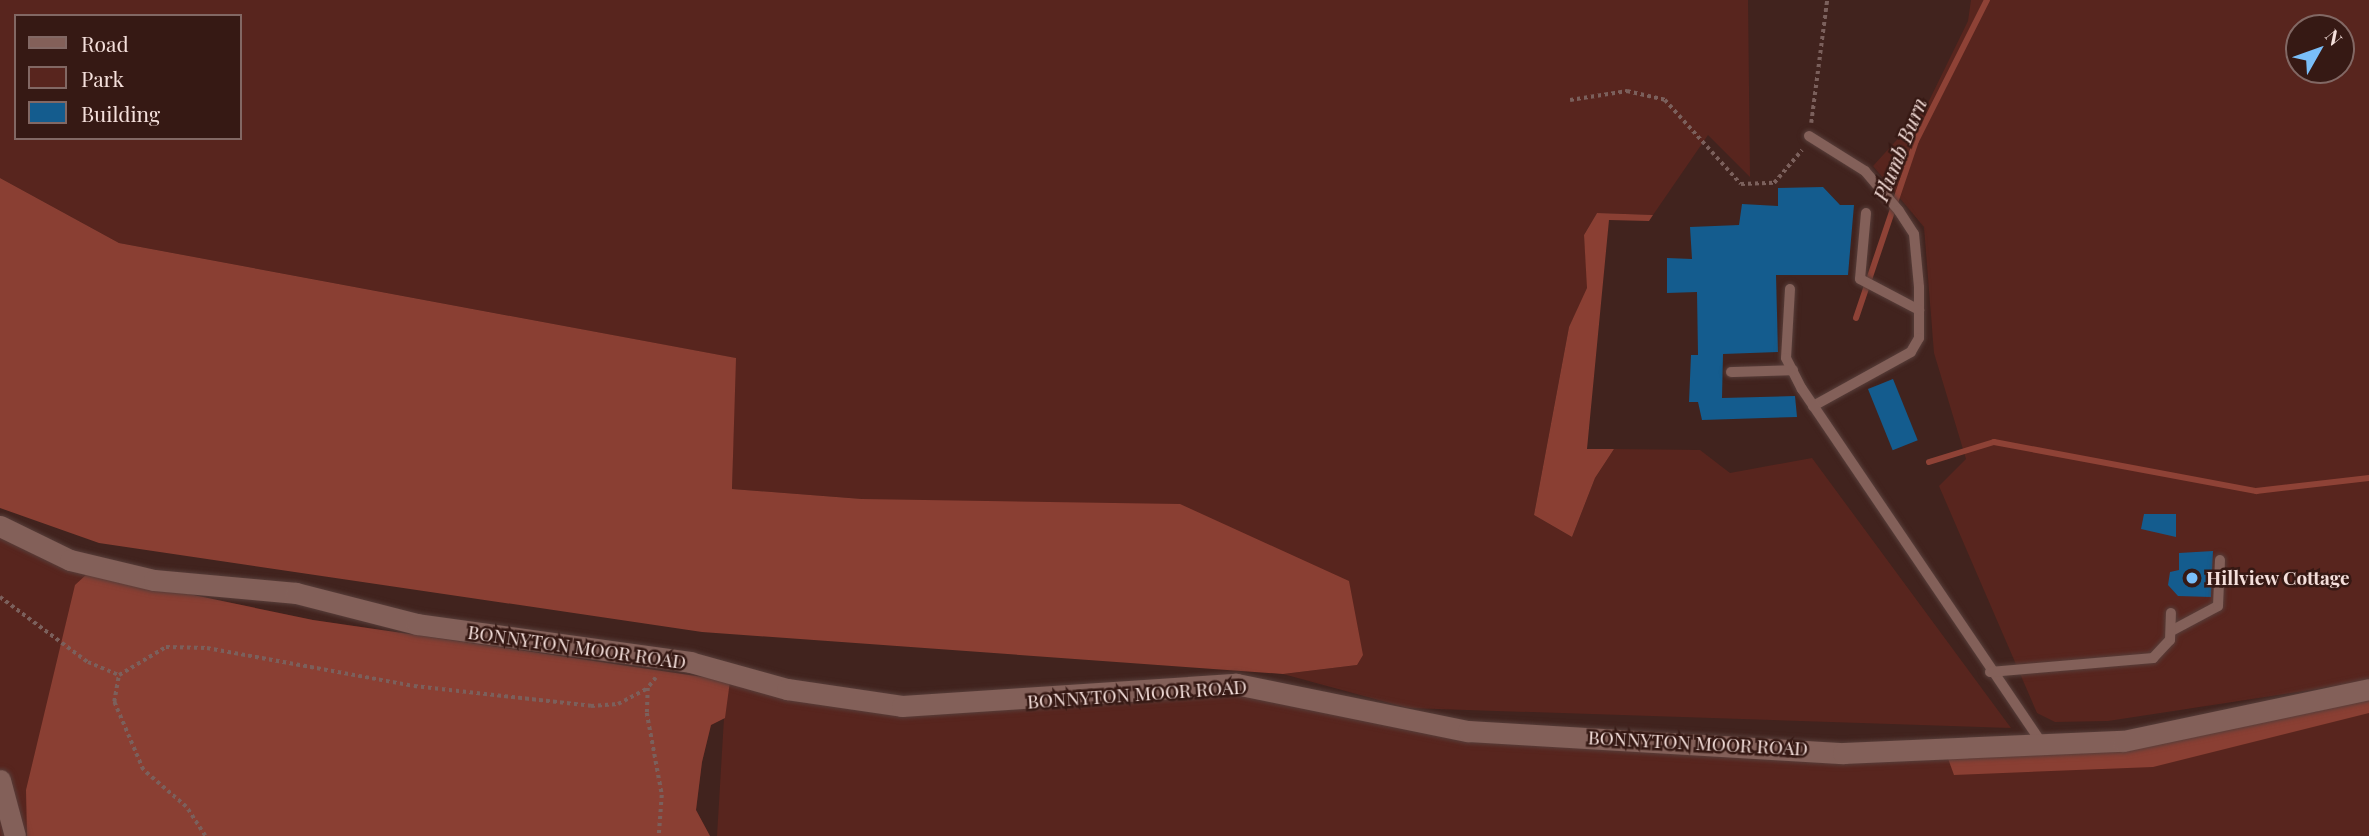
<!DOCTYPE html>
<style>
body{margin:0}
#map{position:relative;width:2369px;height:836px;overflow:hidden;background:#41231e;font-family:"Playfair Display",serif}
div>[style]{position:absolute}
.green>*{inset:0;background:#58251e}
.forest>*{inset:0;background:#8a3f33}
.stream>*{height:6px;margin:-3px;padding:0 3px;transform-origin:3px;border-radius:3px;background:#8e4236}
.building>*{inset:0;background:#145c8e;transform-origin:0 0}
.path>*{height:3.5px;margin-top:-1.75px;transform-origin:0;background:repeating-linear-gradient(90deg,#7b605c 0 3.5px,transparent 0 7px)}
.roads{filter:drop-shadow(0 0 2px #573e3a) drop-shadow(0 0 2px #573e3a)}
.lane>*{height:10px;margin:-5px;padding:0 5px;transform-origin:5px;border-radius:5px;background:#836059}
.street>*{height:21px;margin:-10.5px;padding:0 10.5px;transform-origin:10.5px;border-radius:10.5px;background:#836059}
.dots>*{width:19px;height:19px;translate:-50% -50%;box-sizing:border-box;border:4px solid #361914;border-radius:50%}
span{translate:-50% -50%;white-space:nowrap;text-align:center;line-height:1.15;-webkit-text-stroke:5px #361914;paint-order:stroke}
.poi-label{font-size:19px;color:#f4dfdb;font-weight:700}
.left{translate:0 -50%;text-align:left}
.street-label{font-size:19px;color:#f4dfdb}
.water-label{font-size:21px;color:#efd8d3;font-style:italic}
.legend{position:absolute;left:14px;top:14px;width:228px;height:126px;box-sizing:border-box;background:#361914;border:2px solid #826864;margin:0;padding:9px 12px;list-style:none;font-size:21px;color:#f4dfdb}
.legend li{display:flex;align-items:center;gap:14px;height:35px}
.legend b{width:35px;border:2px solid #826864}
.north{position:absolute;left:2285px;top:14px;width:70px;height:70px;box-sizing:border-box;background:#361914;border:2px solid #826864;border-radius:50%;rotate:50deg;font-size:19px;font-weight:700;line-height:28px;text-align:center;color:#f4dfdb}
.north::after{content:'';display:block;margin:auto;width:24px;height:32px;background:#7abef8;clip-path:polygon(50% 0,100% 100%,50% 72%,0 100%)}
</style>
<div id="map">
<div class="green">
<i style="clip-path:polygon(evenodd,0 0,1748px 0,1750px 177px,1708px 135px,1653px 215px,1597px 213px,1584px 235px,1588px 288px,1569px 327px,1534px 515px,1572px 537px,1595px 478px,1614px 449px,1700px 450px,1730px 473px,1812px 458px,2011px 728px,1408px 708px,1283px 674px,1357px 665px,862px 499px,732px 489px,735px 358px,119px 243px,0 178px,0 0,16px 16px,240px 16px,240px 138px,16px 138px,16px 16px)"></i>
<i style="clip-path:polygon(evenodd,1971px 0,2369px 0,2369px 681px,2108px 721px,2055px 722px,2037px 713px,1939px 486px,1966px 459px,1934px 353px,1924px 227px,1873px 166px,1925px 109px,1968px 21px,1971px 0,2299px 28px,2341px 28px,2341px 70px,2299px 70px,2299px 28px)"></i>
<i style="clip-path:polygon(0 534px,88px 573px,313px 620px,947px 712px,1236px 689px,1399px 727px,1830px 760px,2243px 721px,2315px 712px,2369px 696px,2369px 836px,717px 836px,724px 718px,711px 725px,702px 762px,696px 810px,710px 836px,0 836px)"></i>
</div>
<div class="forest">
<i style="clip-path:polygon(0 178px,119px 243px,736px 358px,732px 489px,862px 499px,1180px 504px,1349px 581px,1363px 655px,1357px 665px,1283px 674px,702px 632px,99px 543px,0 508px)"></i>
<i style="clip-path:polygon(1597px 213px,1653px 215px,1649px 221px,1609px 220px,1587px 449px,1614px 449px,1595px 478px,1572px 537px,1534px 515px,1569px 327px,1587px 288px,1584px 235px)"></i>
<i style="clip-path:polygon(88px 573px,313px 620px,730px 681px,725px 718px,711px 725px,702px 762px,696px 810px,710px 836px,27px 836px,26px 790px,75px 585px)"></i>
<i style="clip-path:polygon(2369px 696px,2369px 713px,2153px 767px,1954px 775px,1946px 753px,2315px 712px)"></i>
</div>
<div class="stream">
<i style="left:1856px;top:318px;width:187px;rotate:-71.3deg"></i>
<i style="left:1916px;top:141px;width:158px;rotate:-63.3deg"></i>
<i style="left:1929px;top:462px;width:68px;rotate:-17.1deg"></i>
<i style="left:1994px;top:442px;width:267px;rotate:10.6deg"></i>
<i style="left:2256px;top:491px;width:114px;rotate:-6.6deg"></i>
</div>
<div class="building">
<i style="clip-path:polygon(1823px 187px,1840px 205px,1854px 205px,1848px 275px,1776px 275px,1778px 352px,1723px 354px,1722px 398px,1795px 396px,1797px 417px,1702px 420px,1698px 402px,1689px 402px,1691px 355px,1698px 355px,1697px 292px,1667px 293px,1667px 258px,1692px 259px,1690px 227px,1739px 225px,1742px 204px,1778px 206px,1778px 188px)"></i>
<i style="left:1893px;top:379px;width:66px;height:27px;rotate:68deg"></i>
<i style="clip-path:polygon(2144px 514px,2176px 514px,2176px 537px,2141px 529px)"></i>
<i style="clip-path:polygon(2213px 551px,2211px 597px,2178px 596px,2168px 585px,2170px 572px,2179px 570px,2179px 553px)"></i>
</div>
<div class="path">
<i style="left:1570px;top:100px;width:58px;rotate:-9deg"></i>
<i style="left:1627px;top:91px;width:39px;rotate:13deg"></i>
<i style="left:1665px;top:100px;width:113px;rotate:47.9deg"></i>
<i style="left:1741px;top:184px;width:33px;rotate:-2deg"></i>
<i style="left:1774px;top:183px;width:43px;rotate:-49.7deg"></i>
<i style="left:1811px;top:123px;width:124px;rotate:-82.6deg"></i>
<i style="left:0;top:597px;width:109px;rotate:36.5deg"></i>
<i style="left:88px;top:662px;width:34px;rotate:23deg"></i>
<i style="left:656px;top:678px;width:13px;rotate:129deg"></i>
<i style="left:648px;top:688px;width:25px;rotate:92deg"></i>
<i style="left:647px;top:713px;width:83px;rotate:79.6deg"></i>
<i style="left:662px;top:795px;width:41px;rotate:94.2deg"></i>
<i style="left:205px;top:836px;width:35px;rotate:-123deg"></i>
<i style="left:186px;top:807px;width:57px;rotate:-139.3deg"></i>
<i style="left:143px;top:770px;width:74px;rotate:-113.1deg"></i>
<i style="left:114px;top:702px;width:27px;rotate:-80deg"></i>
<i style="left:119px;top:675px;width:55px;rotate:-30.8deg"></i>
<i style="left:166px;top:647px;width:41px;rotate:1.4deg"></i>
<i style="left:207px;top:648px;width:210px;rotate:10.4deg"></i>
<i style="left:414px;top:686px;width:178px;rotate:6.4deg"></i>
<i style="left:591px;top:706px;width:27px;rotate:-4deg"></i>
<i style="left:618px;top:704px;width:34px;rotate:-28deg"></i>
</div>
<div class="roads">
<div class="lane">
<i style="left:1809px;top:136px;width:66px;rotate:32deg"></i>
<i style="left:1865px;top:171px;width:52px;rotate:49.6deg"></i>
<i style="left:1899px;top:211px;width:27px;rotate:57deg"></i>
<i style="left:1914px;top:234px;width:53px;rotate:84.6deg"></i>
<i style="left:1919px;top:287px;width:51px;rotate:90deg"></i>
<i style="left:1919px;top:338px;width:16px;rotate:120deg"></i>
<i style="left:1911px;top:352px;width:112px;rotate:151.1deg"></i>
<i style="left:1866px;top:213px;width:66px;rotate:95.2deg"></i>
<i style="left:1860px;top:279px;width:67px;rotate:27.7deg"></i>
<i style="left:1790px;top:289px;width:69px;rotate:93.3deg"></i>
<i style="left:1786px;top:358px;width:35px;rotate:63deg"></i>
<i style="left:1802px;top:389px;width:425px;rotate:55.9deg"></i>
<i style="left:1731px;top:372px;width:62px;rotate:-1.8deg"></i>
<i style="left:2173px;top:630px;width:51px;rotate:-28.1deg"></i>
<i style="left:2218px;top:606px;width:46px;rotate:-87.5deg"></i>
<i style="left:1990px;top:672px;width:164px;rotate:-4.9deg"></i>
<i style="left:2153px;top:658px;width:25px;rotate:-47deg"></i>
<i style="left:2170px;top:640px;width:27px;rotate:-88deg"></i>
</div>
<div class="street">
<i style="left:0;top:526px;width:78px;rotate:25.9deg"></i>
<i style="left:70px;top:560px;width:86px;rotate:13.4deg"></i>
<i style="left:154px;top:580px;width:143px;rotate:5.2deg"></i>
<i style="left:296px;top:593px;width:125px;rotate:14.4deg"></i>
<i style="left:417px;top:624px;width:276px;rotate:7.9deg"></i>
<i style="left:690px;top:662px;width:101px;rotate:15.6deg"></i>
<i style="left:787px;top:689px;width:116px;rotate:8.4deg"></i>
<i style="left:902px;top:706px;width:335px;rotate:-3.8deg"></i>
<i style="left:1236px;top:684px;width:237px;rotate:11.5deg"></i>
<i style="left:1468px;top:731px;width:376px;rotate:3.4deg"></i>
<i style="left:1843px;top:753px;width:280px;rotate:-2.5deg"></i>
<i style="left:2123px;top:741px;width:251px;rotate:-11.9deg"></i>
<i style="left:0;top:780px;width:58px;rotate:75deg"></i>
</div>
</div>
<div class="dots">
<i style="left:2192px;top:578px;background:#7abef8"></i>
</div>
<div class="poi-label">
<span class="left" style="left:2206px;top:578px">Hillview Cottage</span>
</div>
<div class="street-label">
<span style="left:577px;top:647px;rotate:8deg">BONNYTON MOOR ROAD</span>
<span style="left:1137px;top:694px;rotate:-4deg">BONNYTON MOOR ROAD</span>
<span style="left:1698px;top:743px;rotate:3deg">BONNYTON MOOR ROAD</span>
</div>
<div class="water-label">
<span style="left:1899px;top:149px;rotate:-68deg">Plumb Burn</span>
</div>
<ul class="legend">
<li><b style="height:9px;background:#836059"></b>Road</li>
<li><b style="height:19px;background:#58251e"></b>Park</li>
<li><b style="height:19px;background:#145c8e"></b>Building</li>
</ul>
<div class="north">N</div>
</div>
